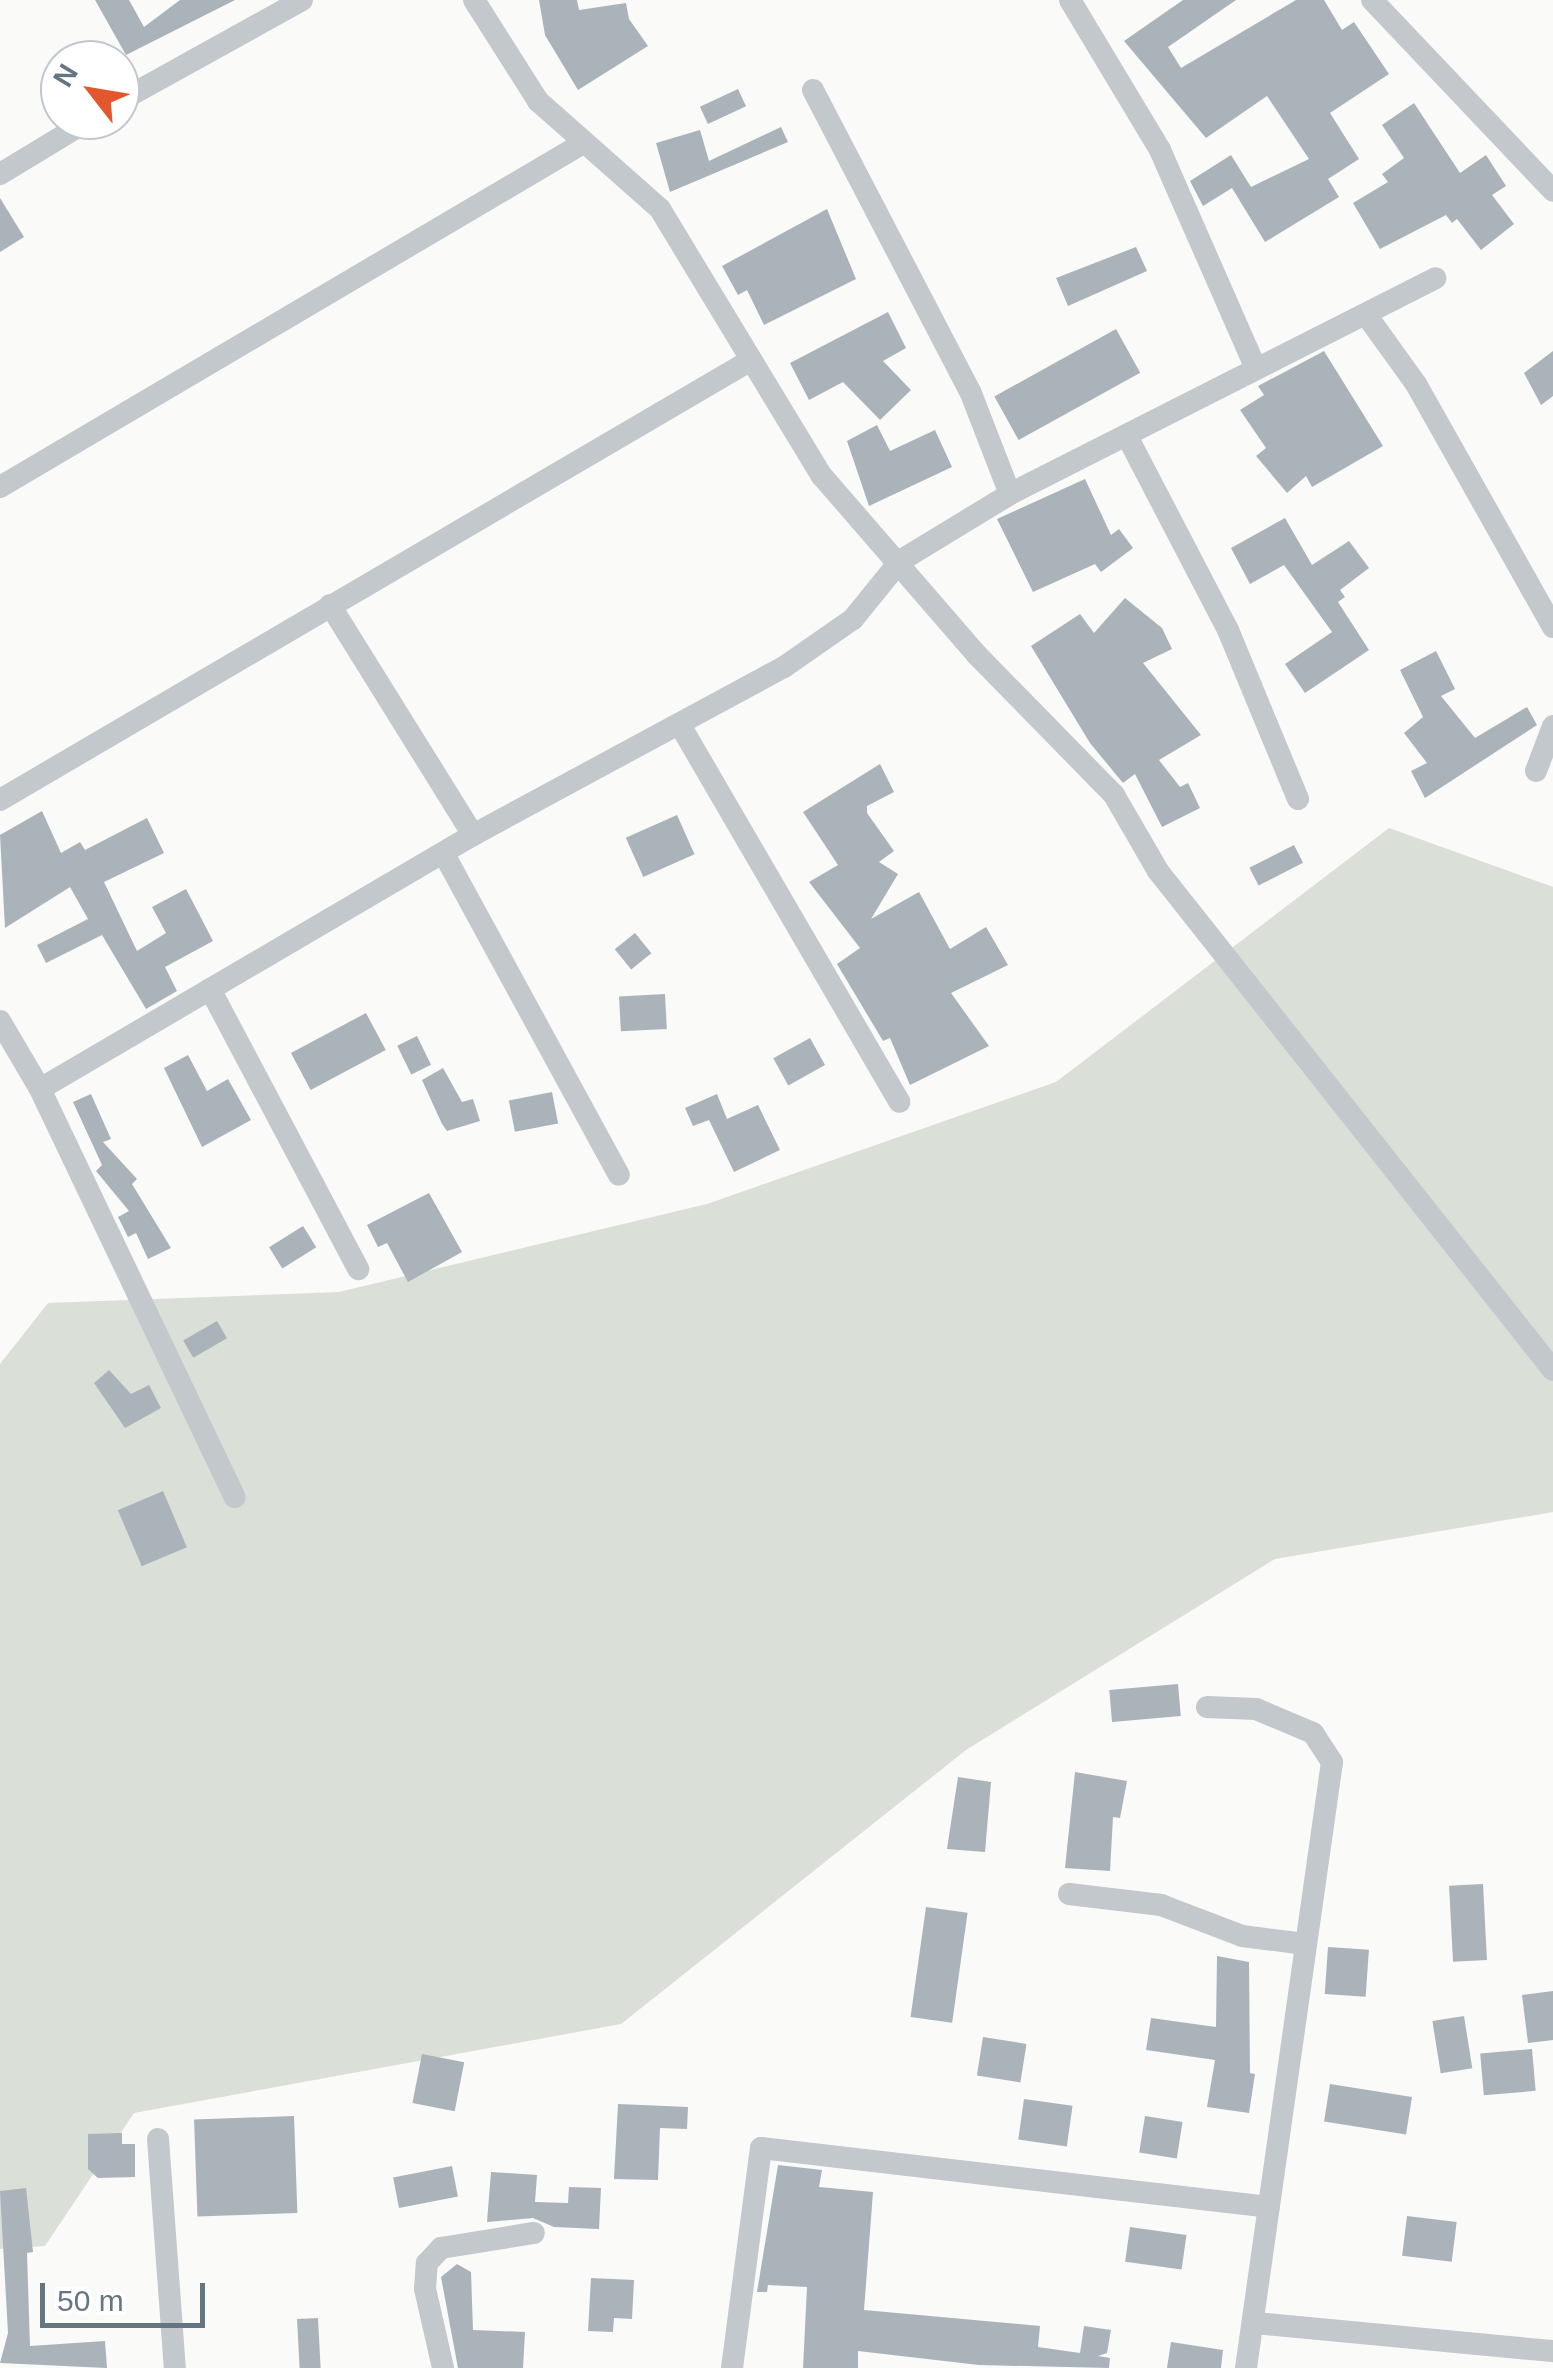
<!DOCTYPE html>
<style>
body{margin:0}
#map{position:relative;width:1553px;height:2368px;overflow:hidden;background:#fafaf8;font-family:Helvetica,sans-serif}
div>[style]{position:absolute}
.green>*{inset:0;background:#dadfd7}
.building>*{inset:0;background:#aab3b9;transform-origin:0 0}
.minor>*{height:22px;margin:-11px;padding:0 11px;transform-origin:11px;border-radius:11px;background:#c3c8cc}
span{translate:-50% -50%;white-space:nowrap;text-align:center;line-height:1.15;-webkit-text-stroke:10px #fff;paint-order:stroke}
.north{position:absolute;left:40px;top:40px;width:100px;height:100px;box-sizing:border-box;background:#fff;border:2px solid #c1c8cd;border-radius:50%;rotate:301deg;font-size:28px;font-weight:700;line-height:40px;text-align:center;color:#657683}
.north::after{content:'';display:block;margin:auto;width:35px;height:45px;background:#e4572e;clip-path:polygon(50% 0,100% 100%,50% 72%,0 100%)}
.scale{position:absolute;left:40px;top:2283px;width:165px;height:45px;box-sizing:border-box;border:5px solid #657683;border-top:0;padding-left:12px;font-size:30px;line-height:35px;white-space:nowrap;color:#657683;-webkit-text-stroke:8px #fff;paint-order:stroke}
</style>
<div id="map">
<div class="green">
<i style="clip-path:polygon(1389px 828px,1553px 887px,1553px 1512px,1275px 1559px,966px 1750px,621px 2024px,134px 2113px,45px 2246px,0 2249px,0 1364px,48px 1303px,339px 1292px,707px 1204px,1056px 1082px)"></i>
</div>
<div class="building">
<i style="clip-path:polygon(95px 0,129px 0,144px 27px,180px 0,235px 0,126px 55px)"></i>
<i style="clip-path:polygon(539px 0,577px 0,579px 10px,626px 3px,629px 19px,648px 46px,578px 90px,545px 35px)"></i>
<i style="clip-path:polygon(1183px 0,1236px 0,1168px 47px,1181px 68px,1296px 0,1324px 0,1342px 30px,1354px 22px,1389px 74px,1330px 113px,1359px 159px,1328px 179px,1339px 197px,1265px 242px,1232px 188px,1203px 206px,1190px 181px,1231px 155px,1251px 187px,1309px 159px,1267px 96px,1206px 138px,1124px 41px)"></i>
<i style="left:738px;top:89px;width:19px;height:42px;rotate:65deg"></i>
<i style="clip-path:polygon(1414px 103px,1460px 173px,1486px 155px,1506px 186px,1492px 195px,1514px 224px,1481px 250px,1457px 219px,1452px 223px,1446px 215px,1380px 249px,1353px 203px,1388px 182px,1382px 174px,1404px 158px,1382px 125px)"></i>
<i style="clip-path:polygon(781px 127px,788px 142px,670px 192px,656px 143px,700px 130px,709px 161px)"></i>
<i style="clip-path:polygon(0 198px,24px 237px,0 252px)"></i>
<i style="clip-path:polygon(827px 209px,856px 279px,764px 325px,747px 290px,738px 295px,722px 266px)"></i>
<i style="clip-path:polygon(1136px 247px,1147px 271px,1068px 306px,1056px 278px)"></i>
<i style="clip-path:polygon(888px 312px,906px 348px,883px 361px,911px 390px,880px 420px,843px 382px,809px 400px,790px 363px)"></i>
<i style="left:1116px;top:329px;width:50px;height:139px;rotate:61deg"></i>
<i style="clip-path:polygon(1324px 351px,1383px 446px,1312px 487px,1306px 476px,1287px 493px,1256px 456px,1266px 448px,1240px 410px,1264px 395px,1258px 386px)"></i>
<i style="clip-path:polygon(1553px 351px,1553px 396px,1541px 405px,1524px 373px)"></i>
<i style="clip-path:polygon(877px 425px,890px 451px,935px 430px,952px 467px,869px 506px,847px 441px)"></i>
<i style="clip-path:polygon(1085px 479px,1111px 535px,1119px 529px,1133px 548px,1101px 572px,1095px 564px,1033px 592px,997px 519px)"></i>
<i style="clip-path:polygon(1285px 518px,1312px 565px,1349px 541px,1369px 568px,1340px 590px,1345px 597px,1338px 602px,1369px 650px,1305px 693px,1285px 664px,1332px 632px,1284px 565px,1250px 584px,1231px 548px)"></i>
<i style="clip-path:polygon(1125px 598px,1162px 628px,1172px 649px,1143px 663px,1201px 735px,1159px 760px,1180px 787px,1188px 783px,1200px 808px,1162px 827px,1135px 774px,1123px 783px,1090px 743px,1031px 646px,1080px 614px,1094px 633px)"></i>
<i style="clip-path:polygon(1436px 651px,1455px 689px,1441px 696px,1475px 738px,1527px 707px,1537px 725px,1425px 798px,1411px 771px,1427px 763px,1404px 733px,1423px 717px,1400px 670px)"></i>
<i style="clip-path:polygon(880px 764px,894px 792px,867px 806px,867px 813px,894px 851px,879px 862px,898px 874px,871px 919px,919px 892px,950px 949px,986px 927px,1008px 965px,951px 993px,989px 1046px,910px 1085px,890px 1038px,883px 1041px,837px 964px,860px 948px,809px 882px,838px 865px,803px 812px)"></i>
<i style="clip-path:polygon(42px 811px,61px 853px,80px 842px,85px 850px,147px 818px,164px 853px,104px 882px,137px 951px,166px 933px,152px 907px,186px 889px,213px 941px,165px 967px,177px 991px,146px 1009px,102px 935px,46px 963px,37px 945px,88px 919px,70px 887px,5px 928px,0 835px)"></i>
<i style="left:677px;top:815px;width:43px;height:56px;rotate:66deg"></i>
<i style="left:1294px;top:845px;width:20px;height:50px;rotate:63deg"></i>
<i style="left:635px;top:933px;width:26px;height:26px;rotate:51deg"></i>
<i style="left:665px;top:994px;width:35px;height:46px;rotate:87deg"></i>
<i style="left:366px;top:1013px;width:42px;height:85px;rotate:62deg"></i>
<i style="left:417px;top:1036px;width:32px;height:22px;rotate:64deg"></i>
<i style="left:810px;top:1038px;width:31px;height:42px;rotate:61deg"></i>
<i style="clip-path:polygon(188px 1055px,207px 1091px,228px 1079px,251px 1120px,202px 1147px,164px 1068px)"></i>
<i style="clip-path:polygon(443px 1068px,462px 1102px,473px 1099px,480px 1121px,447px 1131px,442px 1124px,422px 1080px)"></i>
<i style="left:552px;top:1092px;width:32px;height:44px;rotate:79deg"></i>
<i style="clip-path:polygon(91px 1094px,111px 1139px,103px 1142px,137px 1179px,132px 1184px,171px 1248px,148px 1259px,136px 1233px,128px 1237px,118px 1217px,129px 1211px,96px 1171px,102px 1165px,73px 1102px)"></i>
<i style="clip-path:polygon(717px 1094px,727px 1119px,758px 1105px,780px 1150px,734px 1172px,709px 1120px,693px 1126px,685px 1108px)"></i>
<i style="clip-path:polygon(429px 1193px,462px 1252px,408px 1282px,387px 1243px,378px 1247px,367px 1225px)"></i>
<i style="left:303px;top:1226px;width:25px;height:40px;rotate:58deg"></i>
<i style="left:217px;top:1321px;width:20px;height:39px;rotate:60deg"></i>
<i style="clip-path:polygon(109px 1370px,131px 1394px,149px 1385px,161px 1408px,125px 1428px,94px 1383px)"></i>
<i style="left:163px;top:1491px;width:61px;height:49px;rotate:67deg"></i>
<i style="left:1178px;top:1684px;width:32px;height:69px;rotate:85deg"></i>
<i style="clip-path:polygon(1075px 1772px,1127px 1781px,1120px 1818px,1113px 1817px,1110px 1871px,1065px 1868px)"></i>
<i style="clip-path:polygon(958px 1777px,991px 1782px,985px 1852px,947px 1849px)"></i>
<i style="left:1483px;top:1884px;width:76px;height:34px;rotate:87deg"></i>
<i style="left:926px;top:1907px;width:42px;height:111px;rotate:8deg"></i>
<i style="left:1328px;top:1947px;width:41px;height:47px;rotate:4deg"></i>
<i style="clip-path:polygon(1217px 1956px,1249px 1962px,1250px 2073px,1255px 2074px,1249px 2113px,1207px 2107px,1215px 2060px,1146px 2050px,1151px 2018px,1216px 2027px)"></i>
<i style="clip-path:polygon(1553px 1991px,1553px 2040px,1528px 2043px,1522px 1995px)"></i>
<i style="left:1464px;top:2016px;width:53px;height:32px;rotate:81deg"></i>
<i style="left:983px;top:2037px;width:44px;height:39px;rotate:9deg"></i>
<i style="left:1532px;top:2049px;width:42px;height:52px;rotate:85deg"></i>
<i style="left:422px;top:2054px;width:43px;height:50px;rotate:11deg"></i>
<i style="left:1330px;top:2084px;width:83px;height:38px;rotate:9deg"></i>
<i style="left:1024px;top:2099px;width:49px;height:41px;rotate:8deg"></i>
<i style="clip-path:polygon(618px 2104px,688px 2107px,687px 2129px,660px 2128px,658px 2180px,614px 2179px)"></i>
<i style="left:294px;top:2116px;width:97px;height:100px;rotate:88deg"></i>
<i style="left:1145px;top:2116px;width:38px;height:37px;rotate:9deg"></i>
<i style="clip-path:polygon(122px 2133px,122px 2144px,135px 2144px,135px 2177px,98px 2178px,88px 2169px,88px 2134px)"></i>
<i style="clip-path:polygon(778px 2165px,822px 2170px,819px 2187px,873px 2192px,864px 2310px,1040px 2326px,1038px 2347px,1080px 2353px,1084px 2326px,1111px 2330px,1107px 2353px,1098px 2356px,1110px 2358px,1109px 2368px,979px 2365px,858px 2351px,858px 2368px,803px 2368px,807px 2287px,768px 2285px,767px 2292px,757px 2292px)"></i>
<i style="left:452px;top:2166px;width:31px;height:60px;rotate:79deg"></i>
<i style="clip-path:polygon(491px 2172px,537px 2175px,535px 2202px,568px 2203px,569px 2187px,601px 2188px,599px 2229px,554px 2227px,533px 2218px,487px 2222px)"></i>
<i style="clip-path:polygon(26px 2188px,33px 2252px,27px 2253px,30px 2346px,105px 2341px,107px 2368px,0 2363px,8px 2333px,0 2191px)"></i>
<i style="left:1407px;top:2216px;width:50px;height:40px;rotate:7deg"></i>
<i style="left:1130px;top:2227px;width:57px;height:35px;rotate:8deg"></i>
<i style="clip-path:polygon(457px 2264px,471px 2272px,473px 2330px,525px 2332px,523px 2368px,458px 2368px,441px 2277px)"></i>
<i style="clip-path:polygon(591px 2278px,634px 2280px,632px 2319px,614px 2318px,613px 2332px,588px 2331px)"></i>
<i style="left:318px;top:2318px;width:50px;height:21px;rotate:87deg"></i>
<i style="clip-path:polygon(1171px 2342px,1223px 2350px,1221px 2368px,1167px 2368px)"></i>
</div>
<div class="minor">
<i style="left:474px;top:0;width:120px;rotate:57.6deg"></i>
<i style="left:538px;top:101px;width:163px;rotate:41.5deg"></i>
<i style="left:660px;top:209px;width:312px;rotate:58.8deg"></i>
<i style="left:822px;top:476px;width:237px;rotate:49.1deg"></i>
<i style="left:977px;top:655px;width:196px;rotate:45.6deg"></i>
<i style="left:1114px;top:795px;width:88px;rotate:59.9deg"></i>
<i style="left:1158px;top:871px;width:636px;rotate:51.64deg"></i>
<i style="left:1070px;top:0;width:175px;rotate:59deg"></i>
<i style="left:1160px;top:150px;width:239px;rotate:66.3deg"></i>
<i style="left:1372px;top:0;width:263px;rotate:46.5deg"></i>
<i style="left:813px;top:90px;width:339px;rotate:62.5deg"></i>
<i style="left:970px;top:391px;width:110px;rotate:68.8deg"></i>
<i style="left:120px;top:101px;width:208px;rotate:-29deg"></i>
<i style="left:0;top:174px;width:104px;rotate:-31.2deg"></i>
<i style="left:1367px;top:316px;width:84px;rotate:54.2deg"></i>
<i style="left:1416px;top:384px;width:279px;rotate:60.6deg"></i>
<i style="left:1127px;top:436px;width:219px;rotate:62.5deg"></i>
<i style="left:1228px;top:630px;width:183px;rotate:67.5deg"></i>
<i style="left:0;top:487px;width:673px;rotate:-30.53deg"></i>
<i style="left:330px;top:605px;width:271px;rotate:58.1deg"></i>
<i style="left:680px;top:725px;width:436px;rotate:59.8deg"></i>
<i style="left:1536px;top:771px;width:48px;rotate:-69.3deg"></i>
<i style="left:0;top:800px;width:870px;rotate:-30.37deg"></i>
<i style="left:445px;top:856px;width:363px;rotate:61.4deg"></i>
<i style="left:210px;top:989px;width:317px;rotate:62.1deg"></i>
<i style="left:0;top:1021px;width:79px;rotate:59.5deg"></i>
<i style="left:40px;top:1089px;width:452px;rotate:64.5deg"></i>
<i style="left:40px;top:1089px;width:502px;rotate:-30.4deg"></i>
<i style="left:473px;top:835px;width:353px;rotate:-28.4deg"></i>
<i style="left:784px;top:667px;width:84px;rotate:-34.8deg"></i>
<i style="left:853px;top:619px;width:75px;rotate:-51deg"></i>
<i style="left:900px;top:561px;width:129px;rotate:-31.3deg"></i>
<i style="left:1010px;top:494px;width:477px;rotate:-26.9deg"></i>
<i style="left:1207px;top:1707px;width:49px;rotate:2.3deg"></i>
<i style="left:1256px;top:1709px;width:62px;rotate:22.8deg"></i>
<i style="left:1313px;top:1733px;width:35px;rotate:57deg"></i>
<i style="left:1332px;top:1762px;width:612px;rotate:98.08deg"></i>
<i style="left:1069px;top:1894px;width:93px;rotate:6.8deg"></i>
<i style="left:1161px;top:1905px;width:87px;rotate:20.9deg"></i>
<i style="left:1242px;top:1936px;width:64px;rotate:7.2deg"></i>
<i style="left:158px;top:2139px;width:230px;rotate:85.8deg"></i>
<i style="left:1255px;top:2323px;width:299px;rotate:5.4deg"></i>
<i style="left:443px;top:2368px;width:81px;rotate:-102.8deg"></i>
<i style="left:425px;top:2289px;width:26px;rotate:-86deg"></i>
<i style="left:427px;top:2263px;width:21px;rotate:-47deg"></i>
<i style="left:441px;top:2248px;width:94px;rotate:-9.2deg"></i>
<i style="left:732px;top:2368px;width:222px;rotate:-82.5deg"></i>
<i style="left:761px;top:2148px;width:511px;rotate:6.62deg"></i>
</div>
<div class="north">N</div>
<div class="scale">50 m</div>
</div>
